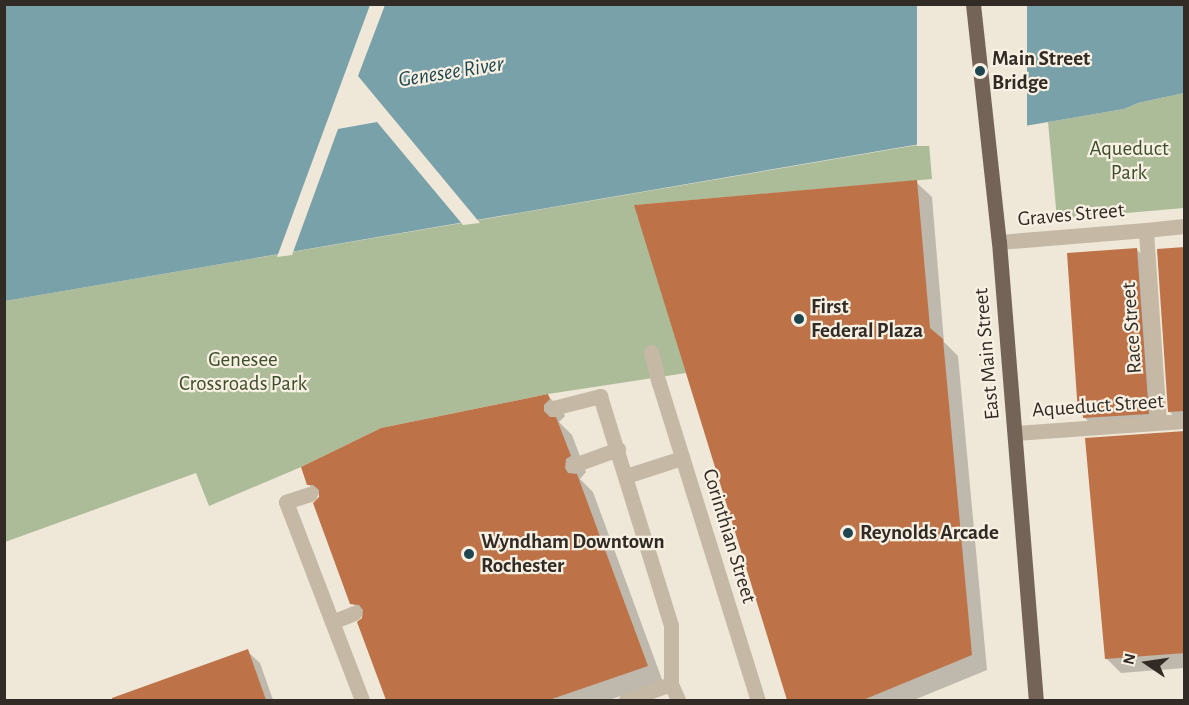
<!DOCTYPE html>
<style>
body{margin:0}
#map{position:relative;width:1189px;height:705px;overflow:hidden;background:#efe7d8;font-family:"Alegreya Sans",sans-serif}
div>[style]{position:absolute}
.green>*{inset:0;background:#acbc99}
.water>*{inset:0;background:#79a1a9}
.pier>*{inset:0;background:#efe7d8;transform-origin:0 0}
.shadow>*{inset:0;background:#0003}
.building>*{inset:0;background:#bd7347}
.lane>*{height:15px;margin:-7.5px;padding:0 7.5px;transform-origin:7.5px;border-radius:7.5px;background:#c5b8a5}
.street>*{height:15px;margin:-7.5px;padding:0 7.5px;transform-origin:7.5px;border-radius:7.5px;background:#c5b8a5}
.primary>*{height:15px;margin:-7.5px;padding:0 7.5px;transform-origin:7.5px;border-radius:7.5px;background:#736457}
.dots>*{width:16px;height:16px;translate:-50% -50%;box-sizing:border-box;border:3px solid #f7f0e3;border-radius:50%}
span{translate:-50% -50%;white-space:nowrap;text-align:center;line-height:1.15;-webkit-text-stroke:4.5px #f7f0e3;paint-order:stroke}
.poi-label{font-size:21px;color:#322b25;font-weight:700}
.left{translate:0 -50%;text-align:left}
.park-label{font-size:21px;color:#3d4e2b}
.street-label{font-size:21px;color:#322b25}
.water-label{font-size:22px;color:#1e4650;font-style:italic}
.frame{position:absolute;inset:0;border:6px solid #322b25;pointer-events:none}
.north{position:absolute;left:1117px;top:633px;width:60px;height:60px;-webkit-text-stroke:4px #f7f0e3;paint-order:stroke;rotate:283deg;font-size:16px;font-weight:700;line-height:24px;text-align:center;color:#322b25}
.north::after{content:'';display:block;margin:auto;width:21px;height:27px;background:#322b25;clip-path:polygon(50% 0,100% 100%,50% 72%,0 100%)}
</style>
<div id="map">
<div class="green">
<i style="clip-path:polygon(1184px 93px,1184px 208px,1057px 219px,1048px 122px,1124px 109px,1138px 103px)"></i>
<i style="clip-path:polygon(929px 143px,932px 179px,635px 205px,686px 373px,548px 394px,381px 428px,301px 467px,209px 506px,196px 473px,5px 542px,5px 301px)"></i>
</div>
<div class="water">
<i style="clip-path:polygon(5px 5px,1184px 5px,1184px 93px,1138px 103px,1124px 109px,5px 301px)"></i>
</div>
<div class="pier">
<i style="clip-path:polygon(370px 5px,385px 5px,358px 76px,480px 223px,463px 225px,377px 122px,338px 129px,292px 255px,277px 257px)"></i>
<i style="left:917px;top:5px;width:110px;height:141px"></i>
</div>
<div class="shadow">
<i style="clip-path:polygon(916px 182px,932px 197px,944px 342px,958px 356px,987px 670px,914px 700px,789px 700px,636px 206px)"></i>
<i style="clip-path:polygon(1184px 248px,1184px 427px,1170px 412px)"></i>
<i style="clip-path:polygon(1137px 250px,1149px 262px,1160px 426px,1097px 430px,1079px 412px)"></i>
<i style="clip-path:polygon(547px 395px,563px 411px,565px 416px,559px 422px,572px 435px,586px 472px,580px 479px,593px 492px,663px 682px,609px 700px,387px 700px,359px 623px,364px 616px,352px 603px,321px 497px,308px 484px)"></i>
<i style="clip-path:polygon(1184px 432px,1184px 668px,1121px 673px,1106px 658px)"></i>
<i style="clip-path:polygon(247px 651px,260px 663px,273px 700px,108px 700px)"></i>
</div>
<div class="building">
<i style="clip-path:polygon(917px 180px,930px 328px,943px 339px,972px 655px,863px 700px,787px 700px,634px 205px)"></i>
<i style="clip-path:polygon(1185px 247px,1185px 411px,1168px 412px,1157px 249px)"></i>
<i style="clip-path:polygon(1137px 248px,1149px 414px,1083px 418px,1083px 413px,1078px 413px,1067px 253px)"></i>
<i style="clip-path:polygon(548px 394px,550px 399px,544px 405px,544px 411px,550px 417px,556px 417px,571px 456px,566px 459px,565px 468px,568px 473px,577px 474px,648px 666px,549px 700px,386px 700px,357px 622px,362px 618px,363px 610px,359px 605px,350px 604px,313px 503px,319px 497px,319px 490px,313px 485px,307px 485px,301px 467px,381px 428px)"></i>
<i style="clip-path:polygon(1185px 431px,1185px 653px,1105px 659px,1085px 438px)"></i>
<i style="clip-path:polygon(248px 649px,266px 700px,112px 700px,112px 698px)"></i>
</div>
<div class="lane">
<i style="left:651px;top:352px;width:32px;rotate:76deg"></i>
<i style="left:553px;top:408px;width:49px;rotate:-14.3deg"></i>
<i style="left:600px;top:396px;width:240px;rotate:72.8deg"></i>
<i style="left:671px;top:625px;width:59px;rotate:90deg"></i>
<i style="left:1159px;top:422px;width:192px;rotate:-93.9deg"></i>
<i style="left:1146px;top:230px;width:38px;rotate:-6deg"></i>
<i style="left:574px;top:465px;width:47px;rotate:-20deg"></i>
<i style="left:626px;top:476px;width:59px;rotate:-17.8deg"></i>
<i style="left:310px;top:494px;width:25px;rotate:162deg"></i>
<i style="left:286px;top:502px;width:212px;rotate:69deg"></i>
<i style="left:332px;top:622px;width:24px;rotate:-22deg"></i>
<i style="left:626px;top:700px;width:48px;rotate:-19.6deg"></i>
<i style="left:671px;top:684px;width:17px;rotate:66deg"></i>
</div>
<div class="street">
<i style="left:999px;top:242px;width:147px;rotate:-4.7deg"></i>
<i style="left:659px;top:383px;width:332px;rotate:72.7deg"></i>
<i style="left:1015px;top:433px;width:169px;rotate:-4.1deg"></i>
</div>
<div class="primary">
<i style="left:973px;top:4px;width:239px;rotate:83.8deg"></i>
<i style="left:999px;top:242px;width:459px;rotate:85.4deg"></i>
</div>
<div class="dots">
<i style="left:980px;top:71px;background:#1e4650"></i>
<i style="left:799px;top:319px;background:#1e4650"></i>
<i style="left:848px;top:533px;background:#1e4650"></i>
<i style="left:469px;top:554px;background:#1e4650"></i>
</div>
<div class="poi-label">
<span class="left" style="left:992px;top:71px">Main Street<br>Bridge</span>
<span class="left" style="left:811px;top:319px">First<br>Federal Plaza</span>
<span class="left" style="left:860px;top:533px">Reynolds Arcade</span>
<span class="left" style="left:481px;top:554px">Wyndham Downtown<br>Rochester</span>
</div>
<div class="park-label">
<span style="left:1129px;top:161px">Aqueduct<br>Park</span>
<span style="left:243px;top:372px">Genesee<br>Crossroads Park</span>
</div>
<div class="street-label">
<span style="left:1071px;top:215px;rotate:-5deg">Graves Street</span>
<span style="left:1132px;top:328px;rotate:-94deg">Race Street</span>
<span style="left:987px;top:354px;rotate:-95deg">East Main Street</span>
<span style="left:1098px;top:406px;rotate:-4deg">Aqueduct Street</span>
<span style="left:729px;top:536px;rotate:73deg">Corinthian Street</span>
</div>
<div class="water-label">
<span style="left:451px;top:72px;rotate:-9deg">Genesee River</span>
</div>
<div class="frame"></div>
<div class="north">N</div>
</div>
